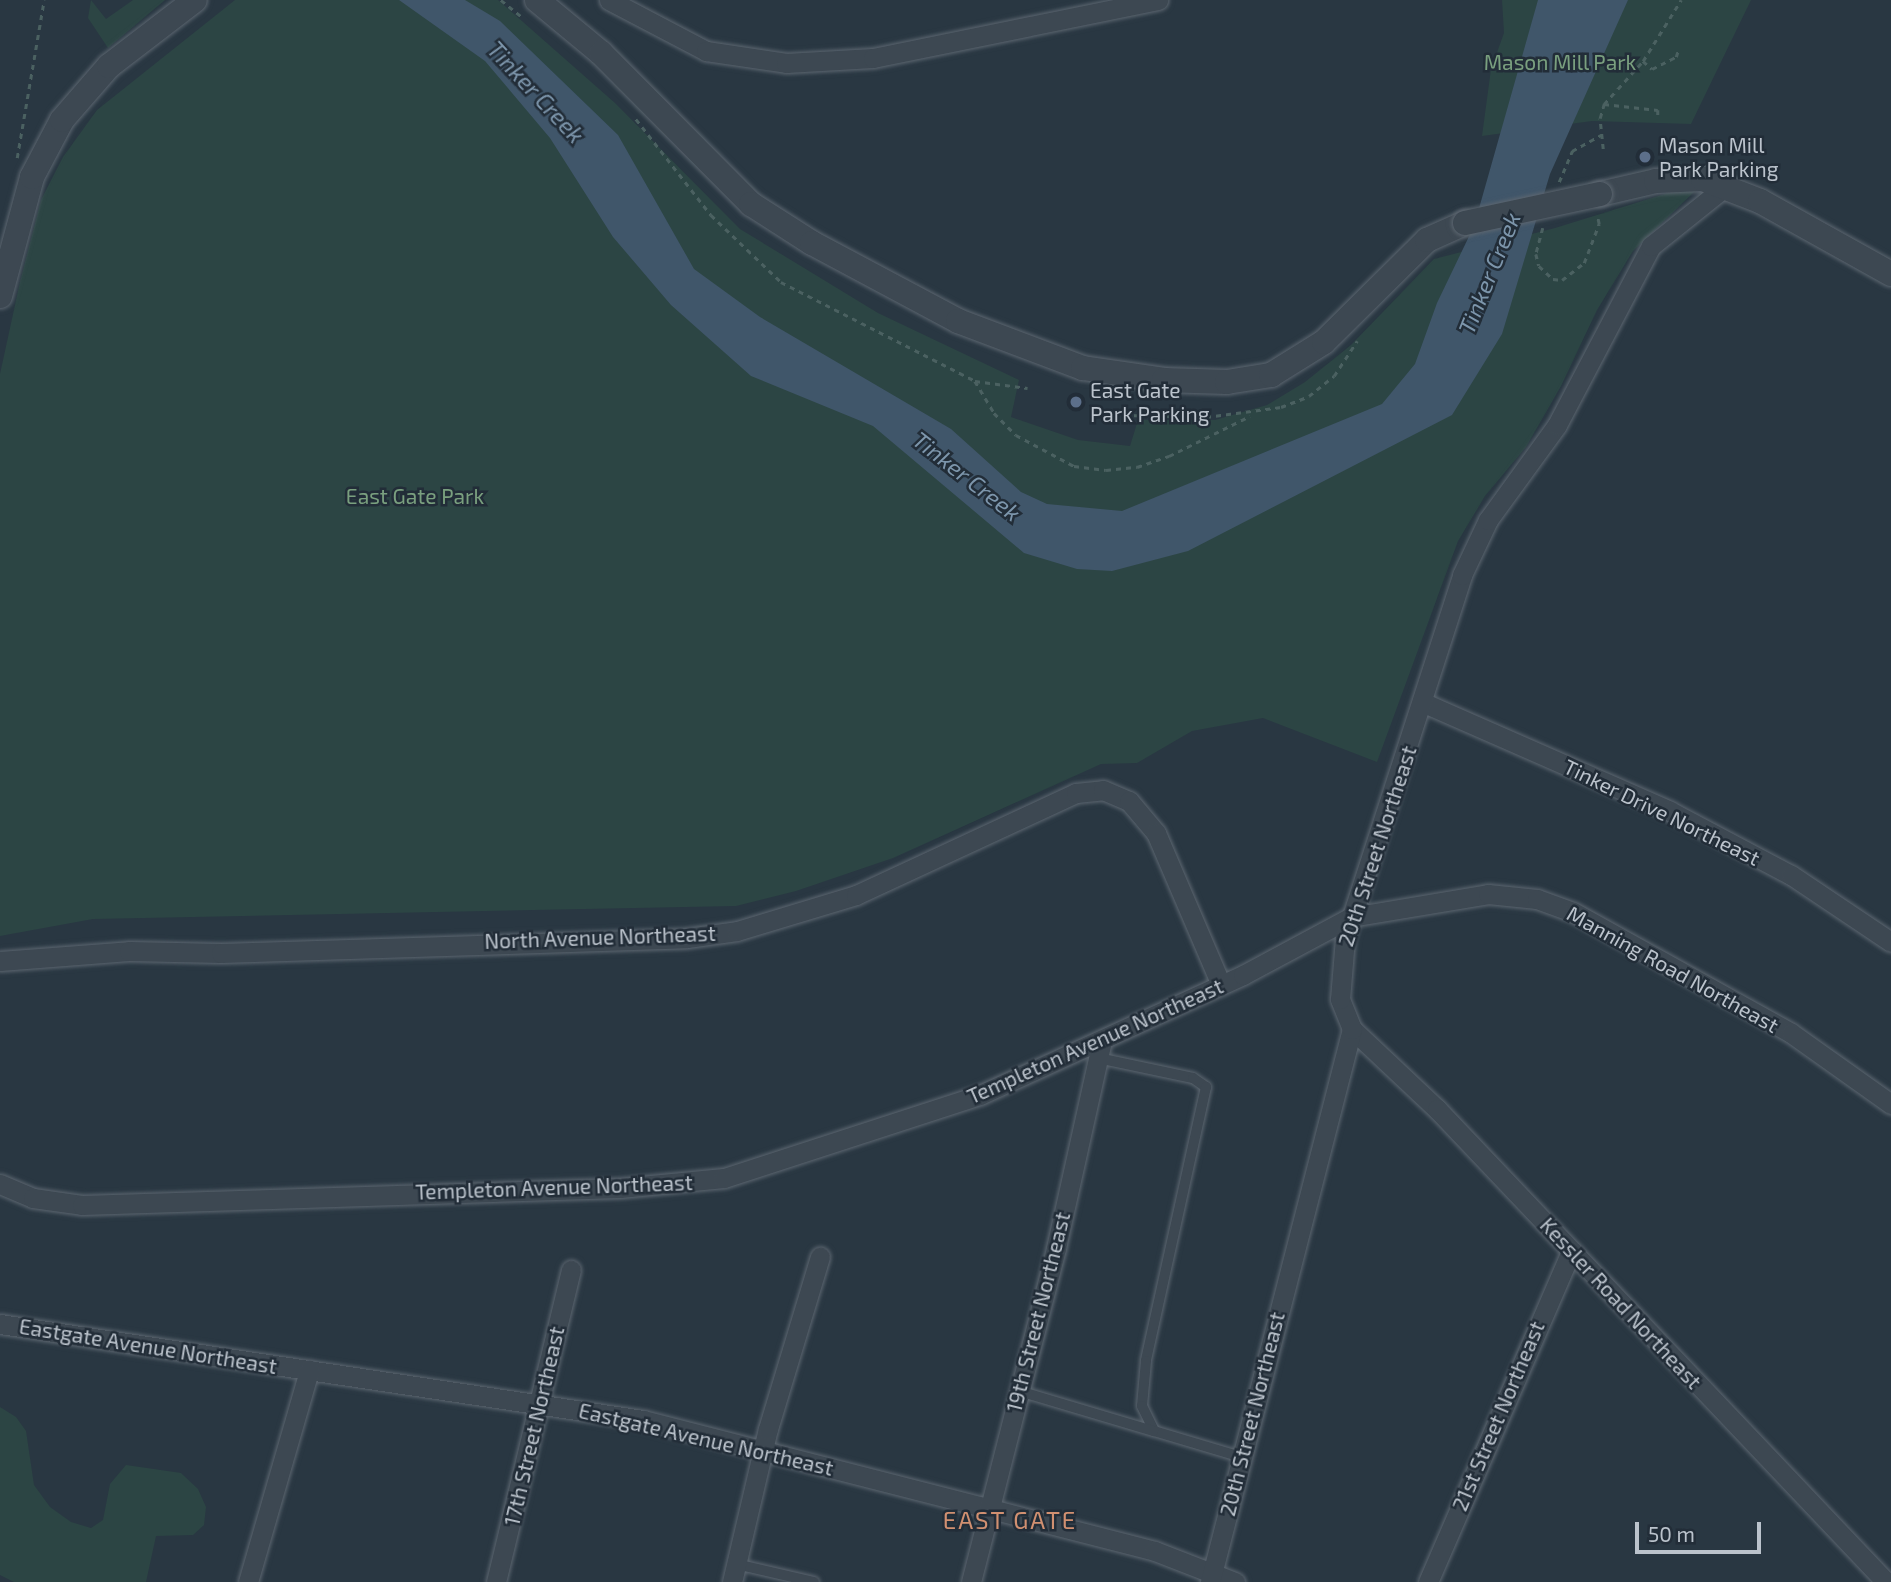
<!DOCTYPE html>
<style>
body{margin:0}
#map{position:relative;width:1891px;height:1582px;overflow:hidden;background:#293742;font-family:"Exo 2",sans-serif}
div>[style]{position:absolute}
.green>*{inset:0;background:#2c4544}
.water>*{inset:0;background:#40566a}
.path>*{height:2.5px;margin-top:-1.25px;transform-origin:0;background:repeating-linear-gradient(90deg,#4b6161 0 5px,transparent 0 10px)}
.roads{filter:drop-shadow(0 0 2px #5c6670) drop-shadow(0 0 2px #5c6670)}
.service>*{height:10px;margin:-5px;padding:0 5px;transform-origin:5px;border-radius:5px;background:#3d4852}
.minor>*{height:19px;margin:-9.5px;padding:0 9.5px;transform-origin:9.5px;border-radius:9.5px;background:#3d4852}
.tertiary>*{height:24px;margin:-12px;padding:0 12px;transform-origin:12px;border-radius:12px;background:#3d4852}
.bridges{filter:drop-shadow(0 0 2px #5c6670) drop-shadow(0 0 2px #5c6670)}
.tertiary-bridge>*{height:24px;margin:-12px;padding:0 12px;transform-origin:12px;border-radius:12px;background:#3d4852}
.dots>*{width:19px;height:19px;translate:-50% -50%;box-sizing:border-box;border:4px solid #222d38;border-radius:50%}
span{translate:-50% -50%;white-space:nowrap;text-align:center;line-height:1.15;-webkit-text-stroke:5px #222d38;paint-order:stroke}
.park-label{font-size:21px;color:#7aa07f}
.poi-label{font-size:21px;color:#bbc3cc}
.left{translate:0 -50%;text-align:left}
.street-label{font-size:21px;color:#bbc3cc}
.water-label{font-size:23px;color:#7d96ac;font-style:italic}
.quarter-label{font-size:24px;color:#d19071;letter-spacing:2px}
.scale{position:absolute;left:1635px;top:1522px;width:126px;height:32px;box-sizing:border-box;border:4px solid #bbc3cc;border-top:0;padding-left:9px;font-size:21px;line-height:24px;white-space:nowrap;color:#bbc3cc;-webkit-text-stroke:5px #222d38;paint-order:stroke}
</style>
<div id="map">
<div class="green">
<i style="clip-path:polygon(91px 0,106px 19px,133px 0,165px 0,108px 48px,88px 18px)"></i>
<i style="clip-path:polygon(235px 0,498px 0,615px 103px,740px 229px,878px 313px,1019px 380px,1011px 417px,1078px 440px,1130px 446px,1138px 420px,1215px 420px,1267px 405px,1305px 382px,1351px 345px,1434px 259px,1555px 228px,1681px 189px,1695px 191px,1633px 251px,1597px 310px,1561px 386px,1526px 447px,1485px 496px,1458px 541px,1377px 762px,1263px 718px,1192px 731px,1137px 763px,1101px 764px,893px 858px,796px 891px,736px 906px,93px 919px,0 936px,0 374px,20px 282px,41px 200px,63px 157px,97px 110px)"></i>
<i style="clip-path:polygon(1502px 0,1751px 0,1691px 124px,1592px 121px,1482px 136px,1491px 69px,1504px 33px)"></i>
<i style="clip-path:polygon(0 1407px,16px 1417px,26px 1431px,34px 1485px,50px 1507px,71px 1522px,91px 1528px,103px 1520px,110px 1484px,126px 1465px,181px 1473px,198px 1489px,206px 1507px,204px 1525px,193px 1535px,156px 1536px,146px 1582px,14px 1582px,0 1575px)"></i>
</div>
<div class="water">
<i style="clip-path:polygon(399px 0,465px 0,500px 21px,618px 135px,694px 269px,760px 317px,951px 429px,1021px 492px,1047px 504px,1122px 511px,1382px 404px,1415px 364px,1437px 303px,1474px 226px,1538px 0,1628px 0,1550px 174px,1502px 334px,1452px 415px,1188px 551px,1112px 571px,1077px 569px,1024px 553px,873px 426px,751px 376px,671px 305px,613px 237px,550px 138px,485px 61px)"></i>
</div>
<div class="path">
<i style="left:501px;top:0;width:27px;rotate:39deg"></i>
<i style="left:1643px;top:61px;width:12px;rotate:42deg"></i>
<i style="left:1652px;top:69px;width:27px;rotate:-27deg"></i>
<i style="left:1676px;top:57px;width:9px;rotate:-72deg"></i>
<i style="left:1604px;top:104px;width:54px;rotate:6.3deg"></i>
<i style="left:1658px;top:110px;width:6px;rotate:90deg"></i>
<i style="left:636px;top:119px;width:122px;rotate:52deg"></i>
<i style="left:711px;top:215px;width:97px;rotate:43.7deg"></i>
<i style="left:781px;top:282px;width:218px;rotate:27deg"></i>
<i style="left:975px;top:381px;width:53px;rotate:7.5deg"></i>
<i style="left:1603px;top:149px;width:31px;rotate:-96deg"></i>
<i style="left:1600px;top:118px;width:15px;rotate:-74deg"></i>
<i style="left:1604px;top:104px;width:58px;rotate:-47.8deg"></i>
<i style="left:1643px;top:61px;width:72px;rotate:-58.1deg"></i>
<i style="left:17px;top:158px;width:160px;rotate:-80.3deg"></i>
<i style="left:1559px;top:182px;width:34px;rotate:-67deg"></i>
<i style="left:1572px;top:151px;width:33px;rotate:-29deg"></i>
<i style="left:1543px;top:228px;width:27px;rotate:105deg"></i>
<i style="left:1536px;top:254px;width:12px;rotate:76deg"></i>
<i style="left:1539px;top:266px;width:19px;rotate:43deg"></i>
<i style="left:1553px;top:279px;width:9px;rotate:6deg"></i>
<i style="left:1562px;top:280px;width:28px;rotate:-38deg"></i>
<i style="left:1584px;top:263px;width:42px;rotate:-69deg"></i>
<i style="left:1599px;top:224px;width:9px;rotate:-103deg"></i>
<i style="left:975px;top:381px;width:37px;rotate:59deg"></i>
<i style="left:994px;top:413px;width:31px;rotate:45deg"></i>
<i style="left:1016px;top:435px;width:66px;rotate:28.1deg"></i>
<i style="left:1074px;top:466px;width:32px;rotate:7deg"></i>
<i style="left:1106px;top:470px;width:31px;rotate:-6deg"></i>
<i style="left:1137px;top:467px;width:34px;rotate:-19deg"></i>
<i style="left:1169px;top:456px;width:90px;rotate:-26.3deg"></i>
<i style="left:1124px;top:415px;width:82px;rotate:1.4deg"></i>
<i style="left:1206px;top:417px;width:76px;rotate:-7.6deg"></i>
<i style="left:1281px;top:407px;width:30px;rotate:-21deg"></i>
<i style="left:1309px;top:396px;width:32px;rotate:-39deg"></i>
<i style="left:1334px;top:376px;width:42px;rotate:-56.7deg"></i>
</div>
<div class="roads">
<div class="service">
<i style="left:1098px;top:1058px;width:97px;rotate:11.9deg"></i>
<i style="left:1193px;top:1078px;width:16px;rotate:35deg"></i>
<i style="left:1206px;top:1087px;width:280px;rotate:102.4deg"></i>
<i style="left:1146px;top:1361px;width:45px;rotate:95.1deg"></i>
<i style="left:1142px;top:1406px;width:28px;rotate:64deg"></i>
<i style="left:1154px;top:1431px;width:91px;rotate:16.6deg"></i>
<i style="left:1019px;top:1391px;width:140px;rotate:16.6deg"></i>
<i style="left:736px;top:1564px;width:80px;rotate:13deg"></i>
</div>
<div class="minor">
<i style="left:609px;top:0;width:110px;rotate:27.7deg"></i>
<i style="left:706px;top:51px;width:81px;rotate:8.5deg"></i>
<i style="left:786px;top:63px;width:87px;rotate:-3.3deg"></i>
<i style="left:873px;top:58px;width:291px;rotate:-11.5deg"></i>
<i style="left:1422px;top:702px;width:271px;rotate:23.7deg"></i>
<i style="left:1670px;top:811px;width:137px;rotate:27.9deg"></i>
<i style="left:1791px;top:875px;width:120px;rotate:33.8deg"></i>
<i style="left:0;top:961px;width:129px;rotate:-4.4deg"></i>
<i style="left:129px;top:951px;width:92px;rotate:1.2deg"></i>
<i style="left:221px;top:953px;width:466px;rotate:-1.8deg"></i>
<i style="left:687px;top:938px;width:50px;rotate:-8deg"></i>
<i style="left:737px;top:931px;width:124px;rotate:-16.8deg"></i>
<i style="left:856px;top:895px;width:242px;rotate:-24.9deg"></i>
<i style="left:1076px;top:793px;width:27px;rotate:-6deg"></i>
<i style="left:1103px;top:790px;width:28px;rotate:23deg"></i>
<i style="left:1129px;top:801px;width:42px;rotate:49.8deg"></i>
<i style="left:1156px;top:833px;width:165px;rotate:66.8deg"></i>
<i style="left:1352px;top:1029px;width:117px;rotate:43.3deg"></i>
<i style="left:1437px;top:1109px;width:652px;rotate:46.49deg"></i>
<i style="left:0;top:1184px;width:36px;rotate:23deg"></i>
<i style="left:33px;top:1198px;width:49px;rotate:8.1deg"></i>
<i style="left:82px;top:1205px;width:538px;rotate:-1.81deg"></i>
<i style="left:620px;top:1188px;width:104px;rotate:-5.5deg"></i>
<i style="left:724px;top:1178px;width:269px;rotate:-18deg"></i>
<i style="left:980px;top:1095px;width:289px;rotate:-24.5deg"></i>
<i style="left:1243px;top:975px;width:123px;rotate:-28.2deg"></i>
<i style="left:1351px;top:917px;width:139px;rotate:-9.5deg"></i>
<i style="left:1488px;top:894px;width:49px;rotate:5.8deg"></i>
<i style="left:1537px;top:899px;width:38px;rotate:20deg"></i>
<i style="left:1573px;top:912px;width:249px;rotate:29deg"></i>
<i style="left:1791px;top:1033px;width:123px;rotate:35.4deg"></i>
<i style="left:0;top:1324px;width:650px;rotate:8.49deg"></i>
<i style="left:643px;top:1420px;width:528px;rotate:14.35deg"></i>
<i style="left:1155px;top:1551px;width:86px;rotate:21.2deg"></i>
<i style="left:248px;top:1582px;width:221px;rotate:-73.9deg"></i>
<i style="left:496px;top:1582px;width:321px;rotate:-76.5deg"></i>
<i style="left:732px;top:1582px;width:157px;rotate:-76.8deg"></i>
<i style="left:768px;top:1429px;width:180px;rotate:-73.2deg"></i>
<i style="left:971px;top:1582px;width:345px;rotate:-75.7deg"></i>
<i style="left:1056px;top:1248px;width:212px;rotate:-77.5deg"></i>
<i style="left:1210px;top:1582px;width:571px;rotate:-75.6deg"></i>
<i style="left:1352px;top:1029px;width:32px;rotate:-112deg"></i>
<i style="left:1340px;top:999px;width:61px;rotate:-85.3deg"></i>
<i style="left:1345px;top:938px;width:381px;rotate:-72.1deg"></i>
<i style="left:1462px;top:575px;width:61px;rotate:-64.7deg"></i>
<i style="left:1488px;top:520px;width:117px;rotate:-54deg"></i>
<i style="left:1557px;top:425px;width:202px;rotate:-62.3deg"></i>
<i style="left:1651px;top:246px;width:96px;rotate:-38.7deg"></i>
<i style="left:1428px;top:1582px;width:361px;rotate:-66.6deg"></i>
</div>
<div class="tertiary">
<i style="left:537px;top:0;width:83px;rotate:39.6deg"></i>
<i style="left:601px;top:53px;width:213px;rotate:45.2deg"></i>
<i style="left:751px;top:204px;width:72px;rotate:32.6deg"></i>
<i style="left:812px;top:243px;width:166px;rotate:28.1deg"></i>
<i style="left:958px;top:321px;width:134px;rotate:20.6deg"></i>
<i style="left:1083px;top:368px;width:82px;rotate:8.4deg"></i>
<i style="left:1164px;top:380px;width:63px;rotate:1.8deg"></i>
<i style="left:1227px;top:382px;width:45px;rotate:-9deg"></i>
<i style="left:1271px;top:375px;width:62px;rotate:-31.9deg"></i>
<i style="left:1324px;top:342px;width:145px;rotate:-44.7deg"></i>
<i style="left:1427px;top:240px;width:42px;rotate:-24.1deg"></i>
<i style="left:1600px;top:194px;width:57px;rotate:-13.1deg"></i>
<i style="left:1656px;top:181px;width:47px;rotate:-2.4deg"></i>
<i style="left:1703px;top:179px;width:61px;rotate:21.1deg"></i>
<i style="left:1760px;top:201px;width:150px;rotate:29.1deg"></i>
<i style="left:0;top:296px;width:123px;rotate:-74.9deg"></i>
<i style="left:32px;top:177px;width:64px;rotate:-62.2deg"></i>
<i style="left:62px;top:120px;width:72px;rotate:-49deg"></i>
<i style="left:109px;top:66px;width:108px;rotate:-37.5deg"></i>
</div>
</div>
<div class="bridges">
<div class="tertiary-bridge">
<i style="left:1465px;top:223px;width:138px;rotate:-12.1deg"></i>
</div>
</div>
<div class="dots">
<i style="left:1645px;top:157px;background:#5c6f8a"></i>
<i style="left:1076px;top:402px;background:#5c6f8a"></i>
</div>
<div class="park-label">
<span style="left:1560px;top:62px">Mason Mill Park</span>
<span style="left:415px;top:496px">East Gate Park</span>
</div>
<div class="poi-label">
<span class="left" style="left:1659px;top:157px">Mason Mill<br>Park Parking</span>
<span class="left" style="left:1090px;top:402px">East Gate<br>Park Parking</span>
</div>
<div class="street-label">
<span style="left:1662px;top:812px;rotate:26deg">Tinker Drive Northeast</span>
<span style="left:1377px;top:846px;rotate:-72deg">20th Street Northeast</span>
<span style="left:600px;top:937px;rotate:-2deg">North Avenue Northeast</span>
<span style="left:1673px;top:969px;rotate:29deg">Manning Road Northeast</span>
<span style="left:1095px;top:1041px;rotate:-24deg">Templeton Avenue Northeast</span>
<span style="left:554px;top:1187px;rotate:-2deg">Templeton Avenue Northeast</span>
<span style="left:1621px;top:1303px;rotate:47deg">Kessler Road Northeast</span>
<span style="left:1038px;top:1312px;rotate:-76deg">19th Street Northeast</span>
<span style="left:148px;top:1346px;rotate:9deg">Eastgate Avenue Northeast</span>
<span style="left:1252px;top:1414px;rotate:-76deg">20th Street Northeast</span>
<span style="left:1498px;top:1416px;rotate:-67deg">21st Street Northeast</span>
<span style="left:534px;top:1426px;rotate:-77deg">17th Street Northeast</span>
<span style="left:706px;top:1439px;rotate:13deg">Eastgate Avenue Northeast</span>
</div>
<div class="water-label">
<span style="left:536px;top:92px;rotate:47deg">Tinker Creek</span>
<span style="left:1489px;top:273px;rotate:-68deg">Tinker Creek</span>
<span style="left:967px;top:476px;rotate:38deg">Tinker Creek</span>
</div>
<div class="quarter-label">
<span style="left:1010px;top:1520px">EAST GATE</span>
</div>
<div class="scale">50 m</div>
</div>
